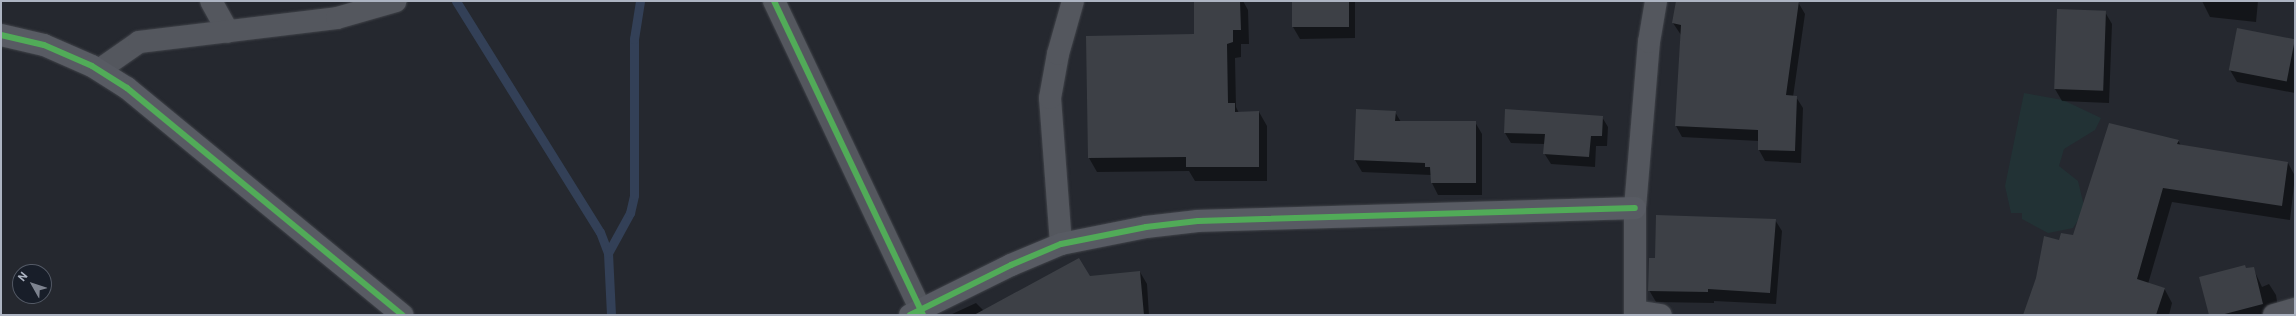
<!DOCTYPE html>
<style>
body{margin:0}
#map{position:relative;width:2296px;height:316px;overflow:hidden;background:#25282f;font-family:Roboto,sans-serif}
div>[style]{position:absolute}
.green>*{inset:0;background:#223235}
.shadow>*{inset:0;background:#0007}
.stream>*{height:9px;margin:-4.5px;padding:0 4.5px;transform-origin:4.5px;border-radius:4.5px;background:#334057}
.building>*{inset:0;background:#3d4046;transform-origin:0 0}
.roads{filter:drop-shadow(0 0 1px #404349) drop-shadow(0 0 1px #404349)}
.street>*{height:22px;margin:-11px;padding:0 11px;transform-origin:11px;border-radius:11px;background:#54575e}
.secondary>*{height:22px;margin:-11px;padding:0 11px;transform-origin:11px;border-radius:11px;background:#585b63}
.cycleway>*{height:6px;margin:-3px;padding:0 3px;transform-origin:3px;border-radius:3px;background:#51ab58}
span{translate:-50% -50%;white-space:nowrap;text-align:center;line-height:1.15;-webkit-text-stroke:3.5px #181e29;paint-order:stroke}
.frame{position:absolute;inset:0;border:2px solid #adb4c2;pointer-events:none}
.north{position:absolute;left:12px;top:264px;width:40px;height:40px;box-sizing:border-box;background:#181e29;border:1px solid #545a66;border-radius:50%;rotate:309deg;font-size:11px;font-weight:700;line-height:16px;text-align:center;color:#adb4c2}
.north::after{content:'';display:block;margin:auto;width:14px;height:18px;background:#7d838f;clip-path:polygon(50% 0,100% 100%,50% 72%,0 100%)}
</style>
<div id="map">
<div class="green">
<i style="clip-path:polygon(2024px 93px,2063px 100px,2101px 118px,2095px 130px,2064px 149px,2059px 166px,2078px 181px,2085px 210px,2073px 228px,2048px 233px,2022px 219px,2022px 213px,2011px 213px,2005px 186px)"></i>
</div>
<div class="shadow">
<i style="clip-path:polygon(1195px 1px,1243px 1px,1248px 10px,1249px 44px,1241px 44px,1241px 57px,1235px 58px,1236px 107px,1239px 113px,1259px 112px,1267px 126px,1267px 181px,1195px 181px,1189px 171px,1097px 172px,1089px 158px,1195px 35px)"></i>
<i style="clip-path:polygon(1293px 1px,1355px 1px,1355px 38px,1300px 39px,1293px 27px)"></i>
<i style="clip-path:polygon(1677px 1px,1798px 2px,1805px 14px,1793px 97px,1796px 97px,1803px 108px,1801px 163px,1765px 161px,1759px 150px,1759px 141px,1682px 137px,1676px 126px,1681px 35px,1673px 23px)"></i>
<i style="clip-path:polygon(2202px 1px,2258px 1px,2256px 22px,2210px 17px)"></i>
<i style="clip-path:polygon(2058px 10px,2105px 12px,2112px 24px,2109px 103px,2062px 101px,2055px 89px)"></i>
<i style="clip-path:polygon(2238px 29px,2295px 40px,2295px 93px,2237px 82px,2230px 70px)"></i>
<i style="clip-path:polygon(1395px 112px,1401px 122px,1475px 122px,1482px 134px,1482px 195px,1438px 195px,1432px 183px,1431px 175px,1362px 172px,1355px 160px)"></i>
<i style="clip-path:polygon(1602px 117px,1608px 127px,1607px 146px,1596px 146px,1595px 167px,1551px 164px,1544px 153px,1545px 144px,1511px 143px,1505px 133px)"></i>
<i style="clip-path:polygon(2178px 140px,2181px 146px,2288px 163px,2295px 176px,2290px 220px,2172px 202px,2148px 284px,2164px 288px,2172px 303px,2169px 315px,2024px 315px,2060px 242px,2073px 236px)"></i>
<i style="clip-path:polygon(1775px 220px,1782px 231px,1776px 304px,1714px 301px,1714px 303px,1656px 302px,1649px 290px,1656px 259px)"></i>
<i style="clip-path:polygon(2253px 268px,2262px 287px,2269px 284px,2276px 295px,2279px 314px,2210px 315px,2246px 269px)"></i>
<i style="clip-path:polygon(1140px 272px,1147px 284px,1149px 315px,950px 315px,976px 303px,984px 311px,1089px 277px)"></i>
</div>
<div class="stream">
<i style="left:456px;top:1px;width:272px;rotate:58.1deg"></i>
<i style="left:600px;top:232px;width:22px;rotate:69deg"></i>
<i style="left:608px;top:253px;width:62px;rotate:87.2deg"></i>
<i style="left:608px;top:253px;width:46px;rotate:-61.2deg"></i>
<i style="left:630px;top:213px;width:18px;rotate:-77deg"></i>
<i style="left:634px;top:195px;width:156px;rotate:-90deg"></i>
<i style="left:634px;top:39px;width:38px;rotate:-81deg"></i>
</div>
<div class="building">
<i style="clip-path:polygon(1194px 1px,1240px 1px,1241px 30px,1233px 30px,1233px 42px,1227px 44px,1228px 103px,1235px 103px,1235px 112px,1259px 111px,1259px 167px,1186px 167px,1186px 157px,1088px 158px,1086px 36px,1194px 34px)"></i>
<i style="left:1292px;top:1px;width:57px;height:26px"></i>
<i style="clip-path:polygon(1676px 1px,1799px 1px,1786px 95px,1797px 96px,1795px 151px,1758px 150px,1758px 130px,1675px 126px,1681px 25px,1672px 23px)"></i>
<i style="left:2057px;top:9px;width:49px;height:80px;rotate:2deg"></i>
<i style="left:2237px;top:28px;width:59px;height:43px;rotate:11deg"></i>
<i style="clip-path:polygon(1356px 109px,1396px 111px,1395px 121px,1476px 121px,1476px 183px,1431px 183px,1430px 167px,1425px 167px,1425px 163px,1354px 160px)"></i>
<i style="clip-path:polygon(1505px 109px,1603px 116px,1602px 136px,1591px 136px,1589px 157px,1543px 154px,1545px 134px,1504px 133px)"></i>
<i style="clip-path:polygon(2109px 123px,2179px 140px,2177px 144px,2288px 162px,2282px 206px,2163px 188px,2137px 279px,2165px 288px,2156px 315px,2023px 315px,2036px 278px,2044px 236px,2059px 240px,2061px 233px,2073px 235px)"></i>
<i style="clip-path:polygon(1656px 215px,1776px 219px,1770px 293px,1708px 289px,1708px 292px,1648px 291px,1649px 258px,1655px 258px)"></i>
<i style="clip-path:polygon(1079px 258px,1090px 276px,1140px 271px,1144px 315px,974px 315px)"></i>
<i style="clip-path:polygon(2245px 265px,2246px 268px,2254px 267px,2263px 304px,2221px 315px,2209px 315px,2199px 277px)"></i>
</div>
<div class="roads">
<div class="street">
<i style="left:211px;top:1px;width:35px;rotate:61deg"></i>
<i style="left:774px;top:1px;width:348px;rotate:64.6deg"></i>
<i style="left:99px;top:70px;width:49px;rotate:-35deg"></i>
<i style="left:139px;top:42px;width:199px;rotate:-6.9deg"></i>
<i style="left:337px;top:18px;width:61px;rotate:-16.1deg"></i>
<i style="left:1061px;top:244px;width:146px;rotate:-94.3deg"></i>
<i style="left:1050px;top:98px;width:45px;rotate:-79.7deg"></i>
<i style="left:1058px;top:54px;width:55px;rotate:-74.2deg"></i>
<i style="left:1635px;top:311px;width:26px;rotate:9deg"></i>
<i style="left:1635px;top:315px;width:107px;rotate:-90deg"></i>
<i style="left:1635px;top:208px;width:167px;rotate:-85.2deg"></i>
<i style="left:1649px;top:42px;width:42px;rotate:-80.3deg"></i>
<i style="left:2274px;top:315px;width:22px;rotate:-16deg"></i>
</div>
<div class="secondary">
<i style="left:1px;top:35px;width:44px;rotate:13.1deg"></i>
<i style="left:44px;top:45px;width:52px;rotate:23.6deg"></i>
<i style="left:92px;top:66px;width:41px;rotate:32.2deg"></i>
<i style="left:127px;top:88px;width:357px;rotate:39.5deg"></i>
<i style="left:910px;top:315px;width:113px;rotate:-26.3deg"></i>
<i style="left:1011px;top:265px;width:54px;rotate:-22.8deg"></i>
<i style="left:1061px;top:244px;width:87px;rotate:-11.3deg"></i>
<i style="left:1146px;top:227px;width:52px;rotate:-6.6deg"></i>
<i style="left:1198px;top:221px;width:437px;rotate:-1.7deg"></i>
</div>
</div>
<div class="cycleway">
<i style="left:774px;top:1px;width:348px;rotate:64.6deg"></i>
<i style="left:1px;top:35px;width:44px;rotate:13.1deg"></i>
<i style="left:44px;top:45px;width:52px;rotate:23.6deg"></i>
<i style="left:92px;top:66px;width:41px;rotate:32.2deg"></i>
<i style="left:127px;top:88px;width:357px;rotate:39.5deg"></i>
<i style="left:910px;top:315px;width:113px;rotate:-26.3deg"></i>
<i style="left:1011px;top:265px;width:54px;rotate:-22.8deg"></i>
<i style="left:1061px;top:244px;width:87px;rotate:-11.3deg"></i>
<i style="left:1146px;top:227px;width:52px;rotate:-6.6deg"></i>
<i style="left:1198px;top:221px;width:437px;rotate:-1.7deg"></i>
</div>
<div class="frame"></div>
<div class="north">N</div>
</div>
